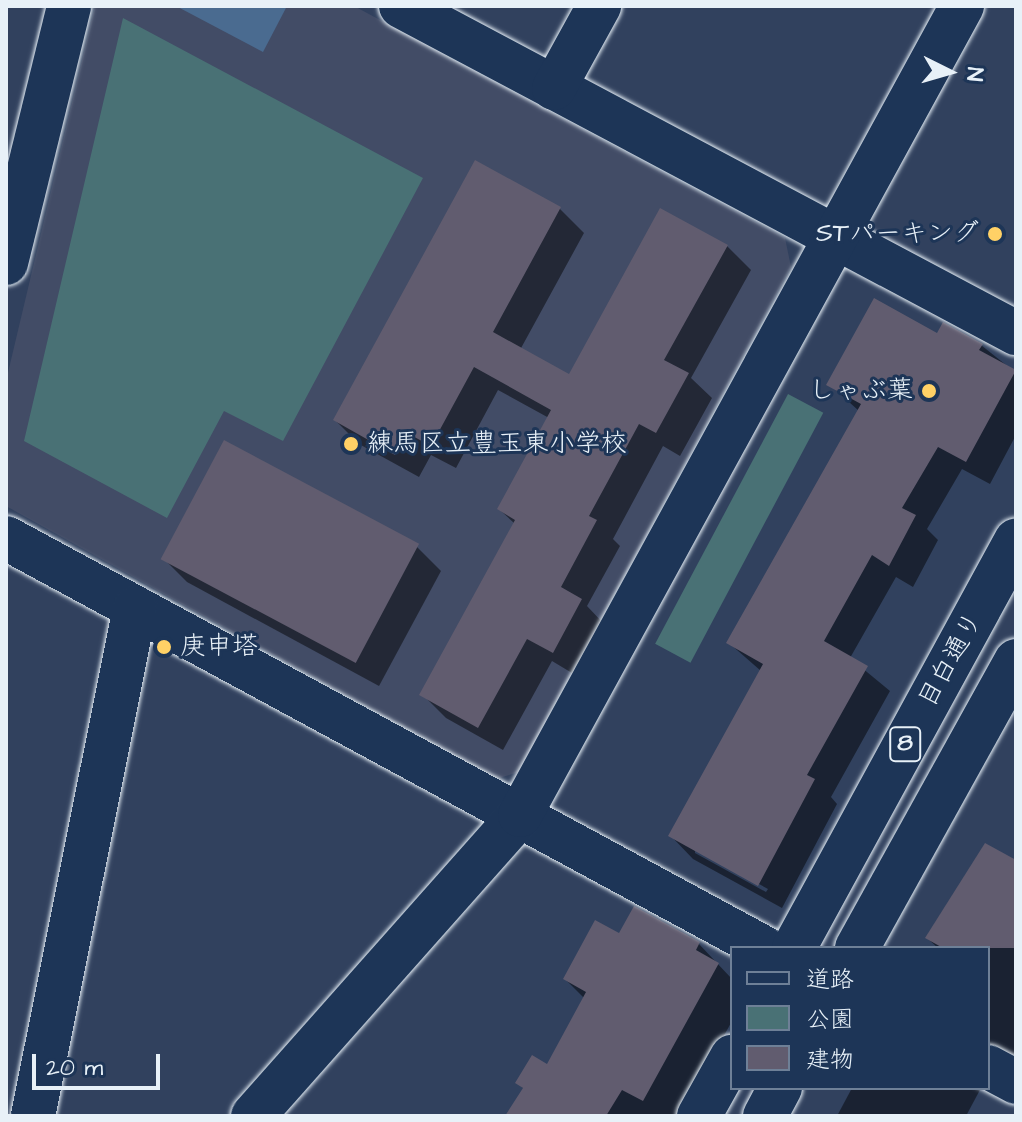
<!DOCTYPE html>
<meta charset="utf-8">
<style>
body{margin:0}
#map{position:relative;width:1022px;height:1122px;overflow:hidden;background:#31415e;font-family:"Architects Daughter","Klee One",sans-serif}
div>[style]{position:absolute}
.built>*{inset:0;background:#424c66}
.green>*{inset:0;background:#497175;transform-origin:0 0}
.water>*{inset:0;background:#4a6b90}
.shadow>*{inset:0;background:#0007}
.building>*{inset:0;background:#615c6f;transform-origin:0 0}
.roads{filter:drop-shadow(0 0 2px #e8f1f8) drop-shadow(0 0 2px #e8f1f8)}
.minor>*{height:44px;margin:-22px;padding:0 22px;transform-origin:22px;border-radius:22px;background:#1d3557}
.major>*{height:44px;margin:-22px;padding:0 22px;transform-origin:22px;border-radius:22px;background:#1d3557}
.dots>*{width:22px;height:22px;translate:-50% -50%;box-sizing:border-box;border:4px solid #1d3557;border-radius:50%}
span{translate:-50% -50%;white-space:nowrap;text-align:center;line-height:1.15;-webkit-text-stroke:6px #1d3557;paint-order:stroke}
.shield-label span{padding:2px 6px;background:#1d3557;border:2px solid;border-radius:6px;-webkit-text-stroke-width:0}
.shield-label{font-size:24px;color:#e8f1f8;font-weight:700}
.poi-label{font-size:26px;color:#e8f1f8}
.right{translate:-100% -50%;text-align:right}
.left{translate:0 -50%;text-align:left}
.street-label{font-size:26px;color:#e8f1f8}
.frame{position:absolute;inset:0;border:8px solid #e8f1f8;pointer-events:none}
.legend{position:absolute;left:730px;top:946px;width:260px;height:144px;box-sizing:border-box;background:#1d3557;border:2px solid #6e8097;margin:0;padding:10px 14px;list-style:none;font-size:24px;color:#e8f1f8}
.legend li{display:flex;align-items:center;gap:16px;height:40px}
.legend b{width:40px;border:2px solid #6e8097}
.north{position:absolute;left:910px;top:32px;width:80px;height:80px;-webkit-text-stroke:6px #1d3557;paint-order:stroke;rotate:95deg;font-size:22px;font-weight:700;line-height:32px;text-align:center;color:#e8f1f8}
.north::after{content:'';display:block;margin:auto;width:28px;height:36px;background:#e8f1f8;clip-path:polygon(50% 0,100% 100%,50% 72%,0 100%)}
.scale{position:absolute;left:32px;top:1054px;width:128px;height:36px;box-sizing:border-box;border:4px solid #e8f1f8;border-top:0;padding-left:10px;font-size:24px;line-height:28px;white-space:nowrap;color:#e8f1f8;-webkit-text-stroke:6px #1d3557;paint-order:stroke}
</style>
<div id="map">
<div class="built">
<i style="clip-path:polygon(95px 6px,354px 6px,785px 238px,791px 267px,519px 772px,496px 779px,6px 506px,6px 381px)"></i>
</div>
<div class="green">
<i style="clip-path:polygon(123px 18px,423px 178px,283px 441px,224px 411px,167px 518px,24px 441px)"></i>
<i style="left:788px;top:394px;width:40px;height:283px;rotate:28deg"></i>
</div>
<div class="water">
<i style="clip-path:polygon(176px 6px,287px 6px,263px 52px)"></i>
</div>
<div class="shadow">
<i style="clip-path:polygon(476px 162px,560px 209px,584px 233px,520px 350px,570px 377px,727px 246px,751px 270px,691px 378px,712px 398px,680px 456px,663px 446px,613px 539px,620px 546px,587px 606px,605px 625px,577px 676px,552px 661px,503px 750px,446px 718px,422px 694px,515px 524px,499px 509px,549px 418px,498px 390px,456px 468px,431px 455px,419px 477px,359px 444px,335px 420px)"></i>
<i style="clip-path:polygon(evenodd,938px 335px,981px 345px,1016px 373px,1016px 435px,990px 484px,962px 469px,927px 529px,938px 540px,913px 587px,896px 577px,850px 658px,890px 691px,831px 797px,837px 804px,782px 908px,693px 859px,670px 835px,761px 671px,729px 643px,859px 411px,829px 384px,938px 335px,695px 848px,768px 889px,766px 892px,695px 853px,695px 848px)"></i>
<i style="clip-path:polygon(225px 443px,417px 547px,441px 571px,379px 686px,187px 582px,163px 558px)"></i>
<i style="clip-path:polygon(1016px 862px,1016px 1069px,988px 1074px,988px 948px,938px 948px,927px 938px)"></i>
<i style="clip-path:polygon(634px 909px,699px 944px,732px 979px,732px 1021px,680px 1116px,507px 1116px,524px 1089px,517px 1082px,547px 1067px,585px 999px,565px 979px,619px 936px)"></i>
<i style="clip-path:polygon(852px 1088px,981px 1088px,966px 1116px,837px 1116px)"></i>
</div>
<div class="building">
<i style="clip-path:polygon(475px 160px,561px 207px,493px 332px,569px 374px,660px 208px,728px 245px,664px 360px,689px 373px,656px 433px,639px 424px,589px 516px,597px 520px,561px 587px,582px 599px,553px 653px,527px 639px,478px 728px,419px 695px,515px 520px,497px 509px,551px 410px,474px 367px,431px 446px,407px 433px,395px 455px,333px 420px)"></i>
<i style="clip-path:polygon(874px 298px,937px 333px,943px 322px,983px 344px,979px 350px,1016px 370px,966px 462px,938px 447px,902px 508px,916px 515px,889px 566px,872px 555px,824px 641px,868px 666px,807px 775px,815px 779px,758px 886px,668px 836px,763px 664px,726px 643px,861px 404px,826px 385px)"></i>
<i style="left:224px;top:440px;width:221px;height:135px;rotate:28deg"></i>
<i style="clip-path:polygon(985px 843px,1016px 860px,1016px 948px,943px 948px,925px 938px)"></i>
<i style="clip-path:polygon(634px 906px,700px 942px,696px 950px,719px 963px,643px 1101px,622px 1090px,606px 1116px,505px 1116px,523px 1088px,515px 1083px,532px 1055px,547px 1064px,586px 992px,563px 979px,595px 920px,619px 933px)"></i>
</div>
<div class="roads">
<div class="minor">
<i style="left:401px;top:6px;width:697px;rotate:28deg"></i>
<i style="left:554px;top:88px;width:94px;rotate:-61.2deg"></i>
<i style="left:6px;top:263px;width:265px;rotate:-76.2deg"></i>
<i style="left:6px;top:538px;width:862px;rotate:28.41deg"></i>
<i style="left:988px;top:1067px;width:32px;rotate:28deg"></i>
<i style="left:33px;top:1116px;width:518px;rotate:-78.65deg"></i>
<i style="left:253px;top:1116px;width:402px;rotate:-48.4deg"></i>
<i style="left:520px;top:815px;width:922px;rotate:-61.35deg"></i>
</div>
<div class="major">
<i style="left:794px;top:948px;width:464px;rotate:-61.4deg"></i>
<i style="left:857px;top:948px;width:328px;rotate:-61deg"></i>
<i style="left:699px;top:1116px;width:68px;rotate:-60.8deg"></i>
<i style="left:765px;top:1116px;width:32px;rotate:-62deg"></i>
</div>
</div>
<div class="dots">
<i style="left:995px;top:234px;background:#ffd166"></i>
<i style="left:929px;top:391px;background:#ffd166"></i>
<i style="left:351px;top:444px;background:#ffd166"></i>
<i style="left:164px;top:647px;background:#ffd166"></i>
</div>
<div class="shield-label">
<span style="left:905px;top:744px">8</span>
</div>
<div class="poi-label">
<span class="right" style="left:979px;top:234px">STパーキング</span>
<span class="right" style="left:913px;top:391px">しゃぶ葉</span>
<span class="left" style="left:367px;top:444px">練馬区立豊玉東小学校</span>
<span class="left" style="left:180px;top:647px">庚申塔</span>
</div>
<div class="street-label">
<span style="left:951px;top:660px;rotate:-61deg">目白通り</span>
</div>
<div class="frame"></div>
<ul class="legend">
<li><b style="height:10px;background:#1d3557"></b>道路</li>
<li><b style="height:22px;background:#497175"></b>公園</li>
<li><b style="height:22px;background:#615c6f"></b>建物</li>
</ul>
<div class="north">N</div>
<div class="scale">20 m</div>
</div>
